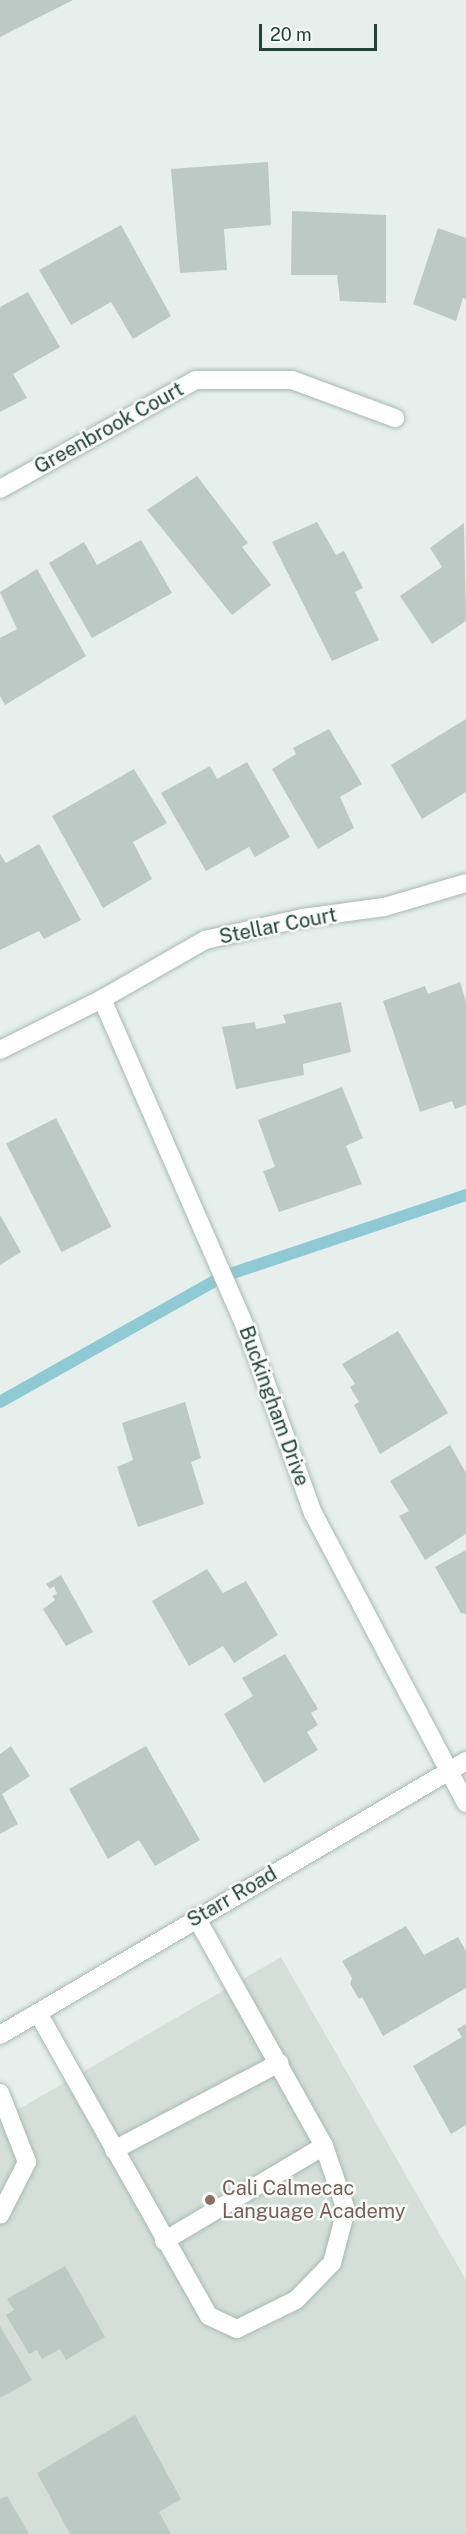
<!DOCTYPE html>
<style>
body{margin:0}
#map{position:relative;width:466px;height:2534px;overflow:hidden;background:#e6efeb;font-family:"Public Sans",sans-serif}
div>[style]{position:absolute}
.built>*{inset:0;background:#d4dfda}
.stream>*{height:12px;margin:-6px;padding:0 6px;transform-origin:6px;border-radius:6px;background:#8ec9d4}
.building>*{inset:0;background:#bbcac4;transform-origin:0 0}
.roads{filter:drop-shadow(0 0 2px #a8b8b2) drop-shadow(0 0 2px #a8b8b2)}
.minor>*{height:18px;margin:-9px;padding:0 9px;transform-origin:9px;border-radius:9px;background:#fff}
.dots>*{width:16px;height:16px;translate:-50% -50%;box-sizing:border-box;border:3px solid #f7fbf9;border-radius:50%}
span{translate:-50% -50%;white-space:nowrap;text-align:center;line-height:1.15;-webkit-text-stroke:5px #f7fbf9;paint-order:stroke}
.street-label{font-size:20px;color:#24423a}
.education-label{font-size:20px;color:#785e54}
.left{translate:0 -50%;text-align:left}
.scale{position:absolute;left:259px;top:24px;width:118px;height:27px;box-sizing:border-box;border:3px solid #24423a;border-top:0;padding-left:8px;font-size:18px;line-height:21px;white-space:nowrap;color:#24423a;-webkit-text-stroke:4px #f7fbf9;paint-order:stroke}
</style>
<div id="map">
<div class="built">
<i style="clip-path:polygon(281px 1957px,466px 2280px,466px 2534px,0 2534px,0 2120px)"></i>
</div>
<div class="stream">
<i style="left:0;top:1402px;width:257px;rotate:-29.4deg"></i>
<i style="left:224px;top:1276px;width:255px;rotate:-18.5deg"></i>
</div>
<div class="building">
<i style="clip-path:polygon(0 0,73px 0,0 37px)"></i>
<i style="clip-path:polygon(268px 162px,271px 225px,224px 229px,227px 270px,180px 273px,171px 169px)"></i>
<i style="clip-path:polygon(292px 211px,386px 215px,386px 303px,340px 301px,337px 275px,291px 275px)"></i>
<i style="clip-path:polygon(121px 225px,171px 316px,133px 339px,111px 302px,71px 325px,39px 270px)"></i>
<i style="clip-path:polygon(438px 228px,466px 238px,466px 299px,463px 298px,456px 321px,413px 304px)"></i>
<i style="clip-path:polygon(28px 292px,60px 347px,13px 374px,27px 398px,0 412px,0 307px)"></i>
<i style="clip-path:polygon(197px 476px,248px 543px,242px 547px,271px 585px,232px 615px,147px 510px)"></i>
<i style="clip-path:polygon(317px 522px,336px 555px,344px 551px,363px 588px,355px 592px,379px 640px,332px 661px,272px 542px)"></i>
<i style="clip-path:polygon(464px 523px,466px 621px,432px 644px,400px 596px,442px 567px,430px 548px)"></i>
<i style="clip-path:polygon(141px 540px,172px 593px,92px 638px,49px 563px,84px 542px,97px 565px)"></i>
<i style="clip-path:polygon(37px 569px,86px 656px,5px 705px,0 696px,0 638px,17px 629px,0 592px)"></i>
<i style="clip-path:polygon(466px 719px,466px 792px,422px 819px,391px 765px)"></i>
<i style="clip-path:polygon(329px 729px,362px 784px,340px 797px,354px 828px,318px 849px,272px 769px,296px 754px,293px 748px)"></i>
<i style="clip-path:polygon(247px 762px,290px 837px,255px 857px,249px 847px,206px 871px,161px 793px,210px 766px,217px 779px)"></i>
<i style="clip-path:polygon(134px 769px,167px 823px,133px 842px,152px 879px,103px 908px,52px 816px)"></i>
<i style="clip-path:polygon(39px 844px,81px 920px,44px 939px,39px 931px,0 950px,0 854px,6px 863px)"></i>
<i style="clip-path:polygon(460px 982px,466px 1002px,466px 1105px,455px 1109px,452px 1101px,420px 1112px,383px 1001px,425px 986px,428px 994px)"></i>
<i style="clip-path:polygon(341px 1002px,351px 1052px,303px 1064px,304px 1075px,236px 1089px,222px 1027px,255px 1022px,256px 1029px,286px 1023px,283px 1015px)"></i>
<i style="clip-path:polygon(342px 1087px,363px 1138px,346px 1146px,362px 1184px,279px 1212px,263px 1171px,275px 1167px,258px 1120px)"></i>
<i style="left:56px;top:1118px;width:122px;height:56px;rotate:63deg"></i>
<i style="clip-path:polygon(0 1215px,21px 1252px,0 1265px)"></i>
<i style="clip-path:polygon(398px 1331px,448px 1413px,380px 1454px,354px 1405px,359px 1402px,350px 1387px,355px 1384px,342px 1364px)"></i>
<i style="clip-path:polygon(185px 1402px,201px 1458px,191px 1462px,204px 1504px,138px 1527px,117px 1467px,133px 1460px,122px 1423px)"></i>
<i style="clip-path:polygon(450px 1445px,466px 1473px,466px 1534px,425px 1560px,399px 1516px,409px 1511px,390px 1481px)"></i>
<i style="clip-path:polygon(466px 1550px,466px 1614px,461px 1613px,435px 1567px)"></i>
<i style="clip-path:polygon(207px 1569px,223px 1593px,246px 1581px,278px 1635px,234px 1663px,223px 1646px,189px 1666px,152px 1601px)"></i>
<i style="clip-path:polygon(61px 1575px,93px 1632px,66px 1646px,43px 1609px,55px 1600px,52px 1596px,57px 1594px,54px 1586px,50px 1589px,46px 1584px)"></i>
<i style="clip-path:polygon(285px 1654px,318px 1709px,311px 1713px,318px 1725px,307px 1732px,318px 1750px,264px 1783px,224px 1714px,253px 1696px,242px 1678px)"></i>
<i style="clip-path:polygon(11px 1746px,30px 1776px,2px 1794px,18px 1824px,0 1834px,0 1754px)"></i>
<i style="clip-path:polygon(146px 1746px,200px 1840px,155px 1866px,139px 1840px,108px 1859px,69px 1789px)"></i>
<i style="clip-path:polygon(406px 1926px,424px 1955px,458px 1937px,466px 1951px,466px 1988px,383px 2036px,362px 1997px,359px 1999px,350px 1984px,352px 1978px,342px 1961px)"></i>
<i style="clip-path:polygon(466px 2024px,466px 2125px,451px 2134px,413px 2066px,462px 2037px,457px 2029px)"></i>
<i style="clip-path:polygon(65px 2266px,105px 2337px,66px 2360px,60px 2349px,42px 2359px,37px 2350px,29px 2354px,6px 2315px,14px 2310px,7px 2299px)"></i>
<i style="clip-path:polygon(0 2326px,32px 2380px,0 2398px)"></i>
<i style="clip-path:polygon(135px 2415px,181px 2499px,159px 2512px,171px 2534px,70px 2534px,37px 2473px)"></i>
<i style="clip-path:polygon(7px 2496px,29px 2534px,0 2534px,0 2499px)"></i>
</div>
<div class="roads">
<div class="minor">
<i style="left:0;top:489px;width:224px;rotate:-29.1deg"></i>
<i style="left:196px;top:380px;width:96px"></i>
<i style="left:292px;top:380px;width:110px;rotate:20.3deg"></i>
<i style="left:102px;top:999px;width:359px;rotate:66.4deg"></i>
<i style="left:246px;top:1328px;width:197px;rotate:70.1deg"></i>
<i style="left:313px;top:1513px;width:328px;rotate:62.2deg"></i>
<i style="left:0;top:1050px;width:114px;rotate:-26.6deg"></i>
<i style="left:102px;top:999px;width:119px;rotate:-29.8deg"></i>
<i style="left:205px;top:940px;width:100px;rotate:-12.7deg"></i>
<i style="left:303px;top:918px;width:82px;rotate:-7.7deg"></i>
<i style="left:384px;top:907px;width:85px;rotate:-16.3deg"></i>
<i style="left:38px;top:2013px;width:348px;rotate:60.6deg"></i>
<i style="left:209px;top:2316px;width:31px;rotate:25deg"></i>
<i style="left:237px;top:2329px;width:66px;rotate:-26.2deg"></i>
<i style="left:296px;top:2300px;width:52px;rotate:-45.8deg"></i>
<i style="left:332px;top:2263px;width:55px;rotate:-75.2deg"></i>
<i style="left:346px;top:2210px;width:68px;rotate:-109deg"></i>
<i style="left:324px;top:2146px;width:262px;rotate:-119.2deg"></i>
<i style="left:0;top:2035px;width:541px;rotate:-30.45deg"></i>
<i style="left:0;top:2093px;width:74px;rotate:68.6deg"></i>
<i style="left:27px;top:2162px;width:59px;rotate:117deg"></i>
<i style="left:114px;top:2150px;width:187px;rotate:-27.8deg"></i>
<i style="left:164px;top:2241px;width:186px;rotate:-30.7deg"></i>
</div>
</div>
<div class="dots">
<i style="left:210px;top:2200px;background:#8d6e63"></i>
</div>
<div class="street-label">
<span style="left:109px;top:428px;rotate:-29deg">Greenbrook Court</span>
<span style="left:278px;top:926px;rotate:-11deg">Stellar Court</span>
<span style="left:274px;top:1406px;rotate:70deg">Buckingham Drive</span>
<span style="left:232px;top:1897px;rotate:-30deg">Starr Road</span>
</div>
<div class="education-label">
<span class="left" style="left:222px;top:2200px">Cali Calmecac<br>Language Academy</span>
</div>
<div class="scale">20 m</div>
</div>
